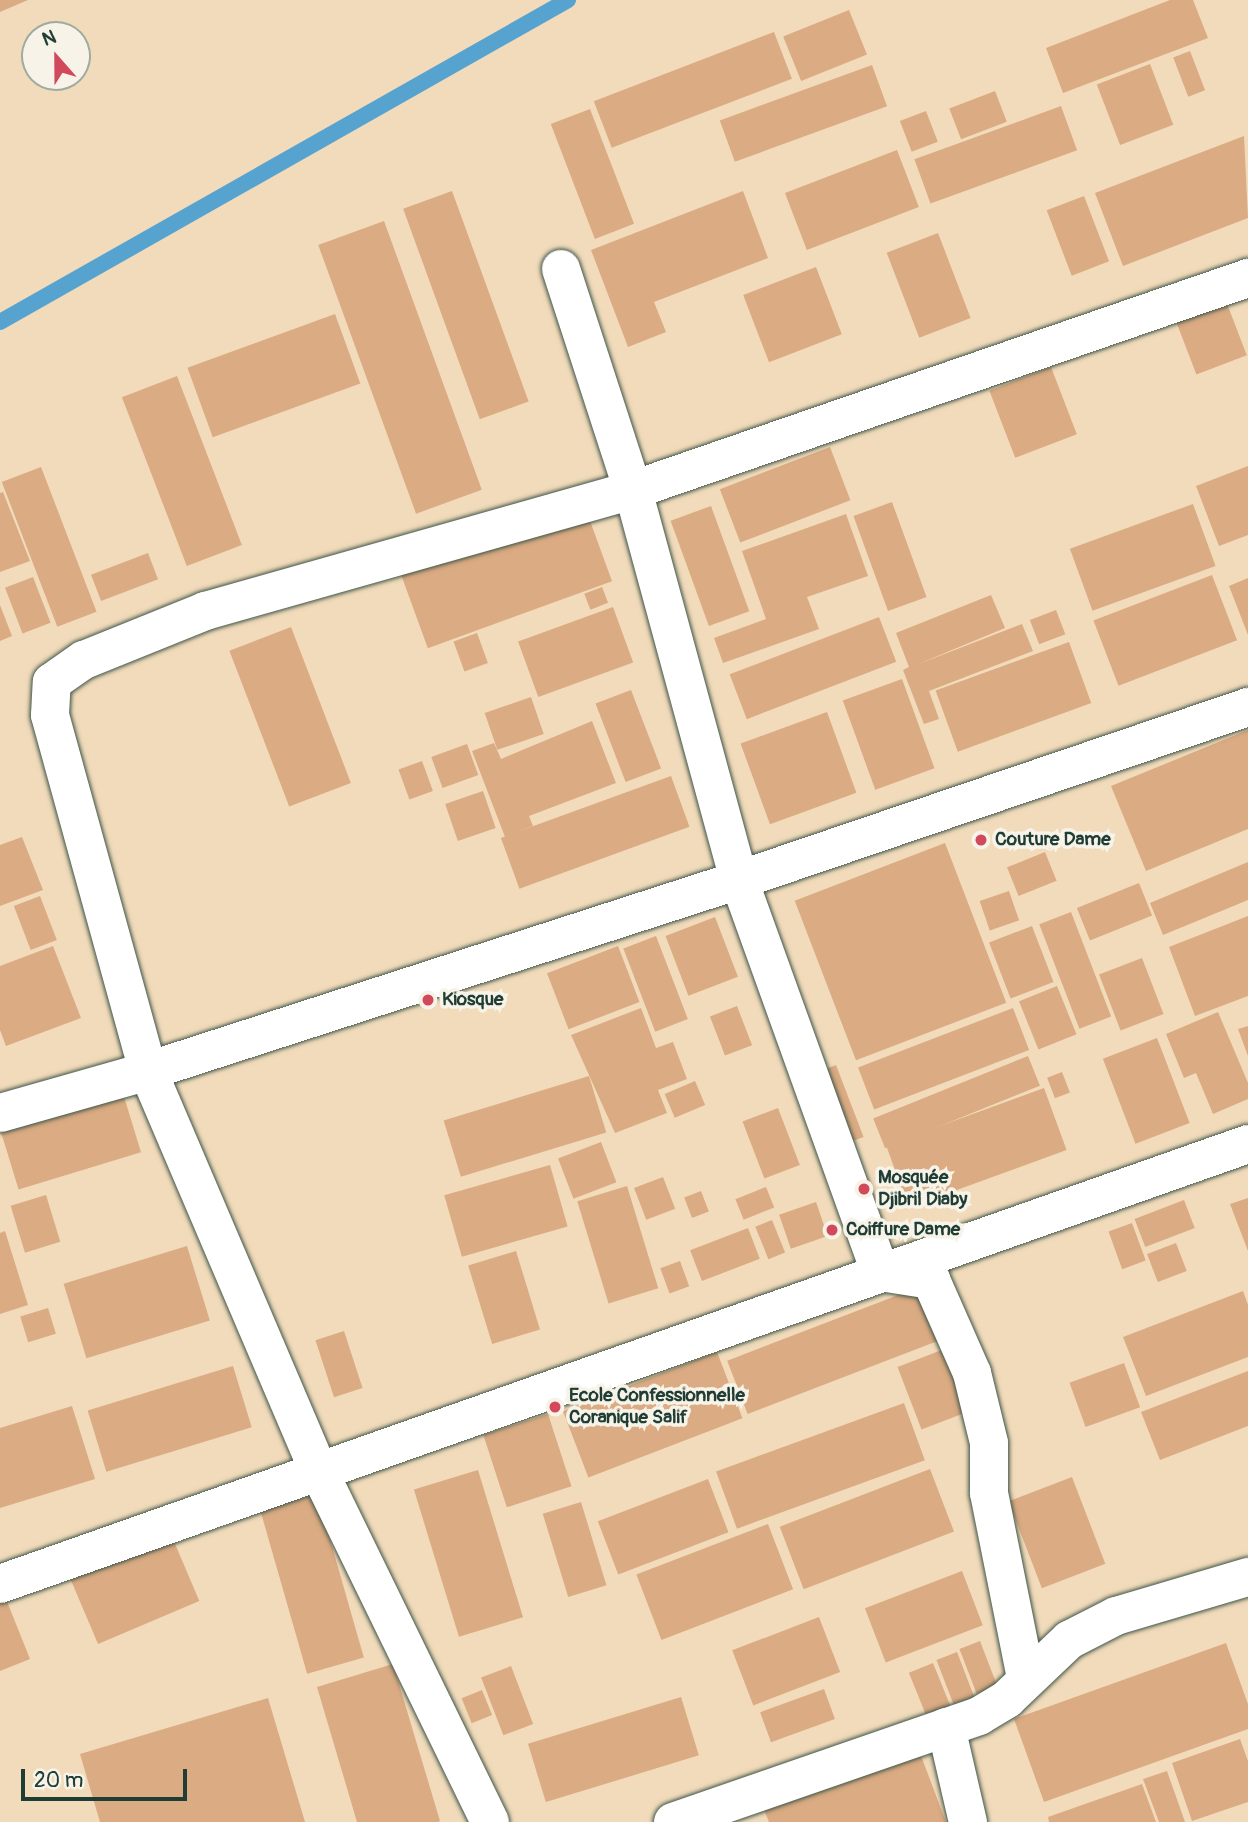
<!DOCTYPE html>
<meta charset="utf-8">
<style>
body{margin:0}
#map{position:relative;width:1248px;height:1822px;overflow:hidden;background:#f2dbbb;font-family:Pangolin,sans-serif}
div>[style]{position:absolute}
.stream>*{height:16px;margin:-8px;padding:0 8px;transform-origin:8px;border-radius:8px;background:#57a3d0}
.building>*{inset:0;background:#dbab83;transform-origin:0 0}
.roads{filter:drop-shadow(0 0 2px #3f5548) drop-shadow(0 0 2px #3f5548)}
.minor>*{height:38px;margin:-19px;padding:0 19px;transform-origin:19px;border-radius:19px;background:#fff}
.dots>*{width:19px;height:19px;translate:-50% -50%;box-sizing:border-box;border:4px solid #f7f3e8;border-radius:50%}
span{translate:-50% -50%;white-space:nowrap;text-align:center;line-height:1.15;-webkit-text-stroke:7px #f7f3e8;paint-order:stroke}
.poi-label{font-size:19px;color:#1f3d34;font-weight:700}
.left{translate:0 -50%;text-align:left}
.north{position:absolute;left:21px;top:21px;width:70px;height:70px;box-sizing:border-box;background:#f7f3e8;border:2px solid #a1aaa0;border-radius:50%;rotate:339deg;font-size:19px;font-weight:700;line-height:28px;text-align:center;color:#1f3d34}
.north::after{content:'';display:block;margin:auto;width:24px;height:32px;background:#d1495b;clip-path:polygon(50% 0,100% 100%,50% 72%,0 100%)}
.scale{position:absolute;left:21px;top:1769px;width:166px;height:32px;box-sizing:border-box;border:4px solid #1f3d34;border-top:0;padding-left:9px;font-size:21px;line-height:24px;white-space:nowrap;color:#1f3d34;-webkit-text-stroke:5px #f7f3e8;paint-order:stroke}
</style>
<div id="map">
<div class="stream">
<i style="left:0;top:322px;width:653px;rotate:-29.55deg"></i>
</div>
<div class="building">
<i style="clip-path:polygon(0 0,28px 0,0 12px)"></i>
<i style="clip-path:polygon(1170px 0,1193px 0,1208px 38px,1063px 93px,1046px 48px)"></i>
<i style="left:849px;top:10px;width:48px;height:71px;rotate:68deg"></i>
<i style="left:774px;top:32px;width:50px;height:193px;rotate:69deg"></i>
<i style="left:1190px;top:51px;width:42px;height:18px;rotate:69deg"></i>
<i style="left:1150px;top:64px;width:65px;height:57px;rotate:69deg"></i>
<i style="left:872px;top:65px;width:44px;height:162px;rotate:70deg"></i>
<i style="left:995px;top:91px;width:33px;height:49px;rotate:69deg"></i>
<i style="left:1061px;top:106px;width:47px;height:156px;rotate:70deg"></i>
<i style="left:590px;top:109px;width:123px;height:42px;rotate:69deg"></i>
<i style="left:926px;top:111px;width:33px;height:28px;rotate:69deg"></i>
<i style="clip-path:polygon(1244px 136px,1248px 218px,1123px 266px,1095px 193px)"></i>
<i style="left:897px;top:150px;width:61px;height:120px;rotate:69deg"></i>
<i style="left:452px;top:191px;width:224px;height:52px;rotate:70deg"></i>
<i style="clip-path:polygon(743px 191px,768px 258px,654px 302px,666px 332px,628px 347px,591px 250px)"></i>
<i style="left:1084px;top:196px;width:70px;height:40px;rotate:69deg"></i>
<i style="left:384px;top:221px;width:286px;height:70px;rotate:70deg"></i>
<i style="left:938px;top:233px;width:91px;height:55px;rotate:69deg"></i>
<i style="left:816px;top:267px;width:72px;height:78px;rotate:69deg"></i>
<i style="left:1221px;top:288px;width:72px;height:54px;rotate:69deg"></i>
<i style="left:335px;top:314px;width:74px;height:157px;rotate:70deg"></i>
<i style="left:1051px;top:367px;width:72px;height:66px;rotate:69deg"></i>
<i style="left:177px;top:376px;width:181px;height:59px;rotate:69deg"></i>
<i style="left:830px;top:447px;width:57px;height:118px;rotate:69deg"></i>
<i style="clip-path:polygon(1248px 466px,1248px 535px,1219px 546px,1196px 486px)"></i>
<i style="left:41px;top:467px;width:155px;height:42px;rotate:69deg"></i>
<i style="clip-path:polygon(3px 492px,30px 561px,0 572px,0 493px)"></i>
<i style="left:892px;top:502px;width:101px;height:41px;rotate:70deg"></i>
<i style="left:1193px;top:504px;width:66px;height:131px;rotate:70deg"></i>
<i style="left:711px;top:506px;width:112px;height:43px;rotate:70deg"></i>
<i style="left:585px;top:507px;width:79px;height:196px;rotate:70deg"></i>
<i style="clip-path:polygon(846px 514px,868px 576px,807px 597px,819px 629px,723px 663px,714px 638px,766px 619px,742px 551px)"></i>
<i style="left:148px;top:553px;width:28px;height:61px;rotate:69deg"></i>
<i style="left:1212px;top:575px;width:70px;height:127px;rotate:69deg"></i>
<i style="left:33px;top:577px;width:49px;height:30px;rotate:69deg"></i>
<i style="clip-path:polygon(1248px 578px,1248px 635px,1229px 586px)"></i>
<i style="left:602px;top:587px;width:17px;height:19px;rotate:69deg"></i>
<i style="clip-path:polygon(991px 595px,1005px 628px,916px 665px,1022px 624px,1033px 651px,929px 691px,939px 719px,924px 724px,903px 670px,909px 667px,896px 633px)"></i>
<i style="clip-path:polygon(0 605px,12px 636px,0 641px)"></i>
<i style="left:613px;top:607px;width:59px;height:101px;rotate:70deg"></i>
<i style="left:1056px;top:610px;width:26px;height:28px;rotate:69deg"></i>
<i style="left:879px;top:617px;width:48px;height:160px;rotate:69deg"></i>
<i style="left:291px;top:627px;width:167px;height:66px;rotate:69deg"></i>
<i style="left:477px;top:633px;width:32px;height:25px;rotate:70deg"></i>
<i style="left:1069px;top:642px;width:65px;height:142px;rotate:70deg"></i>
<i style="left:902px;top:679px;width:95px;height:63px;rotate:70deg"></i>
<i style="left:631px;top:690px;width:84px;height:38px;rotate:69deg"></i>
<i style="left:531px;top:697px;width:39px;height:49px;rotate:71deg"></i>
<i style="left:827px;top:712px;width:86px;height:92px;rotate:70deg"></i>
<i style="clip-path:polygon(592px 721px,616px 783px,529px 816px,533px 826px,505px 837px,472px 751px,494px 743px,501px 759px)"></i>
<i style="clip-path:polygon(1248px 730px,1248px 829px,1146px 871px,1111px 786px)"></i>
<i style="left:467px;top:744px;width:33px;height:38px;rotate:70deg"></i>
<i style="left:422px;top:761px;width:32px;height:25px;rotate:70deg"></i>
<i style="left:671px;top:776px;width:54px;height:181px;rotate:70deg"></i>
<i style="left:483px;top:791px;width:39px;height:40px;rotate:71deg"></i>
<i style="clip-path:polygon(22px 837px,43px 890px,0 906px,0 845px)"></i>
<i style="left:945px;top:843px;width:171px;height:161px;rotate:69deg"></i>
<i style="left:1045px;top:852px;width:31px;height:41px;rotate:68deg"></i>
<i style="clip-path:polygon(1248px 862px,1248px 900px,1163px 935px,1150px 903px)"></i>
<i style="left:1139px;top:883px;width:35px;height:67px;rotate:68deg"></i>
<i style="left:1009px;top:891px;width:31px;height:31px;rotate:71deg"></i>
<i style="left:40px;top:896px;width:47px;height:28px;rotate:69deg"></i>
<i style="left:1071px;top:912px;width:112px;height:34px;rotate:69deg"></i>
<i style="clip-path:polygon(1248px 916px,1248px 996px,1195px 1016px,1169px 947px)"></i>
<i style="left:715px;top:917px;width:64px;height:53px;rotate:69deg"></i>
<i style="left:1032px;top:926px;width:60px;height:46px;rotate:69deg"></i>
<i style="left:656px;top:936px;width:89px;height:35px;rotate:69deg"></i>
<i style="clip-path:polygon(53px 946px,81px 1018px,6px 1046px,0 1030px,0 966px)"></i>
<i style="left:618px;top:946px;width:60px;height:76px;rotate:69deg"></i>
<i style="left:1142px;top:958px;width:60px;height:46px;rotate:69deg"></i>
<i style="left:1057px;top:986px;width:52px;height:41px;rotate:68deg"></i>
<i style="left:737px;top:1006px;width:42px;height:29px;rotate:69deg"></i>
<i style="clip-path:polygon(641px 1008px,656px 1048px,673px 1042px,687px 1079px,658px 1090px,667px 1113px,615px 1133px,571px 1035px)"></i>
<i style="left:1013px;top:1008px;width:45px;height:166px;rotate:69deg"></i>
<i style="clip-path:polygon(1218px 1012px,1248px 1083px,1248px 1099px,1213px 1114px,1196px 1073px,1184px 1078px,1166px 1034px)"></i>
<i style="clip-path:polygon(1248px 1026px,1248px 1056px,1238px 1029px)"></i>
<i style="left:1157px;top:1038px;width:91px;height:58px;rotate:69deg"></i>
<i style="left:1028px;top:1056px;width:32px;height:167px;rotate:68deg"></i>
<i style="left:836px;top:1065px;width:77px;height:18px;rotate:69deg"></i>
<i style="left:1062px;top:1072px;width:22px;height:16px;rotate:69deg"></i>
<i style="left:589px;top:1076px;width:59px;height:152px;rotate:73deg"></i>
<i style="left:695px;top:1081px;width:26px;height:33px;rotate:67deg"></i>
<i style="left:1044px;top:1088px;width:66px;height:168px;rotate:70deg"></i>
<i style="left:122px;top:1090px;width:65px;height:128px;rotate:73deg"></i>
<i style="left:778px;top:1108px;width:61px;height:38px;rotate:69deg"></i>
<i style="left:601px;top:1142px;width:43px;height:46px;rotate:69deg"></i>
<i style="left:550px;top:1165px;width:64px;height:110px;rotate:74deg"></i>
<i style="left:663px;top:1177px;width:34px;height:31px;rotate:69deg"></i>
<i style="left:627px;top:1186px;width:107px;height:52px;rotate:73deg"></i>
<i style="left:766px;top:1187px;width:22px;height:33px;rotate:68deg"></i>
<i style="left:701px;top:1191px;width:22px;height:18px;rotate:69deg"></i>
<i style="left:46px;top:1195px;width:49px;height:37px;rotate:73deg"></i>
<i style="clip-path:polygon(1248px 1198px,1248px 1251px,1230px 1204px)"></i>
<i style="left:1184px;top:1200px;width:30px;height:53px;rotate:69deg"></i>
<i style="left:816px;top:1202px;width:36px;height:39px;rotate:71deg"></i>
<i style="left:772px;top:1220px;width:35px;height:18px;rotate:68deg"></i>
<i style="left:1132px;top:1223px;width:40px;height:25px;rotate:70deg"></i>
<i style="left:748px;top:1228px;width:33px;height:62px;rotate:69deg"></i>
<i style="clip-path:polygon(5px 1231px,28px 1305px,0 1314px,0 1233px)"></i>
<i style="left:1176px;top:1243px;width:30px;height:31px;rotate:69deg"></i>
<i style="left:187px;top:1246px;width:78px;height:129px;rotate:73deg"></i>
<i style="left:516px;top:1251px;width:82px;height:50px;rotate:73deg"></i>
<i style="left:680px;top:1261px;width:27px;height:21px;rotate:70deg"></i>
<i style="left:927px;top:1284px;width:57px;height:214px;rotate:69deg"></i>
<i style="clip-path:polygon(1243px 1291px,1248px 1305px,1248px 1357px,1146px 1396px,1123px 1337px)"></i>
<i style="left:48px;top:1308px;width:27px;height:29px;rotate:73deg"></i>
<i style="left:344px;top:1331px;width:60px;height:30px;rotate:72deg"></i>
<i style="left:947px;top:1348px;width:67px;height:53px;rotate:69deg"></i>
<i style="left:717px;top:1352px;width:71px;height:165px;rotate:69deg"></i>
<i style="left:1124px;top:1363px;width:47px;height:58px;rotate:70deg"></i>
<i style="left:233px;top:1366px;width:64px;height:152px;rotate:73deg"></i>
<i style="clip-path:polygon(1248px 1371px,1248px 1426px,1160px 1460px,1141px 1412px)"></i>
<i style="left:904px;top:1403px;width:61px;height:200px;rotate:70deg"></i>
<i style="clip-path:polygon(72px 1406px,95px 1479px,0 1508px,0 1428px)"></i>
<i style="left:548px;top:1414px;width:76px;height:68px;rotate:72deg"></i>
<i style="left:930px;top:1469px;width:67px;height:161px;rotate:69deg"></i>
<i style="left:478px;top:1470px;width:154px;height:67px;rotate:73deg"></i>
<i style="left:1072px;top:1477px;width:93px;height:68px;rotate:69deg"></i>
<i style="left:708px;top:1479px;width:57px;height:118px;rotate:69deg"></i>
<i style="left:317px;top:1494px;width:170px;height:59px;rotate:74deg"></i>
<i style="left:581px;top:1502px;width:87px;height:40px;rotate:73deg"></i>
<i style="left:768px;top:1524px;width:70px;height:141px;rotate:69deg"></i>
<i style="left:170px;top:1532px;width:75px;height:110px;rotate:67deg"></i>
<i style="left:962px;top:1571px;width:58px;height:104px;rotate:69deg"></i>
<i style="clip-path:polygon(4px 1594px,30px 1659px,0 1671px,0 1595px)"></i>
<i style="left:819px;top:1617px;width:59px;height:93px;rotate:69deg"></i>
<i style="left:980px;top:1641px;width:48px;height:22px;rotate:69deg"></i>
<i style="clip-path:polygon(1226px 1643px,1248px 1704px,1248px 1729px,1044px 1802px,1014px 1719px)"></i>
<i style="left:957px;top:1652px;width:50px;height:22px;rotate:69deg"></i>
<i style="left:933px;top:1663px;width:51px;height:26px;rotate:68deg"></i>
<i style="clip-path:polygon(393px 1664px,440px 1821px,438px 1822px,357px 1822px,317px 1687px)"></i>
<i style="left:511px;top:1666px;width:62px;height:32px;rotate:69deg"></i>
<i style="left:824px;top:1689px;width:32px;height:68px;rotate:70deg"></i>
<i style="left:482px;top:1690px;width:27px;height:22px;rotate:68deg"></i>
<i style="left:681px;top:1697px;width:61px;height:160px;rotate:73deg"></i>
<i style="clip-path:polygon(268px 1698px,305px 1822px,100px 1822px,80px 1754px)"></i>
<i style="clip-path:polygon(1240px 1739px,1248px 1761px,1248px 1802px,1192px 1821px,1172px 1763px)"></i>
<i style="clip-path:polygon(917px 1745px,946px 1822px,769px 1822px,762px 1805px)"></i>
<i style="clip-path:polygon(1167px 1771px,1185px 1822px,1159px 1822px,1143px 1779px)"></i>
<i style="clip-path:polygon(1142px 1784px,1156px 1822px,1049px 1822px,1048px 1817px)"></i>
</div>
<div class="roads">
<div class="minor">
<i style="left:561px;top:269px;width:232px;rotate:72deg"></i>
<i style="left:633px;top:490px;width:404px;rotate:74.8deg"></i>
<i style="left:739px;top:880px;width:417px;rotate:70.2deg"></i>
<i style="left:880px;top:1272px;width:52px;rotate:8.9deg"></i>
<i style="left:931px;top:1280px;width:102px;rotate:66.2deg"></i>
<i style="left:972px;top:1373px;width:72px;rotate:76.3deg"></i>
<i style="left:989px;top:1443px;width:50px;rotate:90deg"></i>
<i style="left:989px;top:1493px;width:190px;rotate:78.7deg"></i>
<i style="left:0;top:1113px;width:154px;rotate:-15.8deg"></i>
<i style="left:148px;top:1071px;width:621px;rotate:-17.91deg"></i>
<i style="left:739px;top:880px;width:538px;rotate:-18.77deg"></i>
<i style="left:0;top:1584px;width:1323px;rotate:-19.42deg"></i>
<i style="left:946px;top:1727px;width:98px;rotate:77deg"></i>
<i style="left:490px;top:1822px;width:390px;rotate:-116deg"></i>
<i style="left:319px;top:1472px;width:436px;rotate:-113.1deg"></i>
<i style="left:148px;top:1071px;width:369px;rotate:-105.4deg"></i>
<i style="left:50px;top:715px;width:33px;rotate:-87deg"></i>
<i style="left:52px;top:682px;width:39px;rotate:-35deg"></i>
<i style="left:84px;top:660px;width:131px;rotate:-22deg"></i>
<i style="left:205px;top:611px;width:445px;rotate:-15.8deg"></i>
<i style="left:633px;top:490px;width:651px;rotate:-19.02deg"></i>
<i style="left:673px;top:1822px;width:324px;rotate:-19.1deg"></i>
<i style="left:979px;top:1716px;width:33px;rotate:-31deg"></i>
<i style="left:1007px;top:1699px;width:86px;rotate:-43.6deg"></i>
<i style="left:1069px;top:1640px;width:53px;rotate:-27.1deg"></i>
<i style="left:1116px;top:1616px;width:138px;rotate:-16.5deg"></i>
</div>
</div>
<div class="dots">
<i style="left:981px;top:840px;background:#d1495b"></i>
<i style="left:428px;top:1000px;background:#d1495b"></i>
<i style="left:864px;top:1189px;background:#d1495b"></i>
<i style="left:832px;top:1230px;background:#d1495b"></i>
<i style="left:555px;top:1407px;background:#d1495b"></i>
</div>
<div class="poi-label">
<span class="left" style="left:995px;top:840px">Couture Dame</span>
<span class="left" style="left:442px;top:1000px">Kiosque</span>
<span class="left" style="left:878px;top:1189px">Mosquée<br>Djibril Diaby</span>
<span class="left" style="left:846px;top:1230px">Coiffure Dame</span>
<span class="left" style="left:569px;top:1407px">Ecole Confessionnelle<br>Coranique Salif</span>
</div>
<div class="north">N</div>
<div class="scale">20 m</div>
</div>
